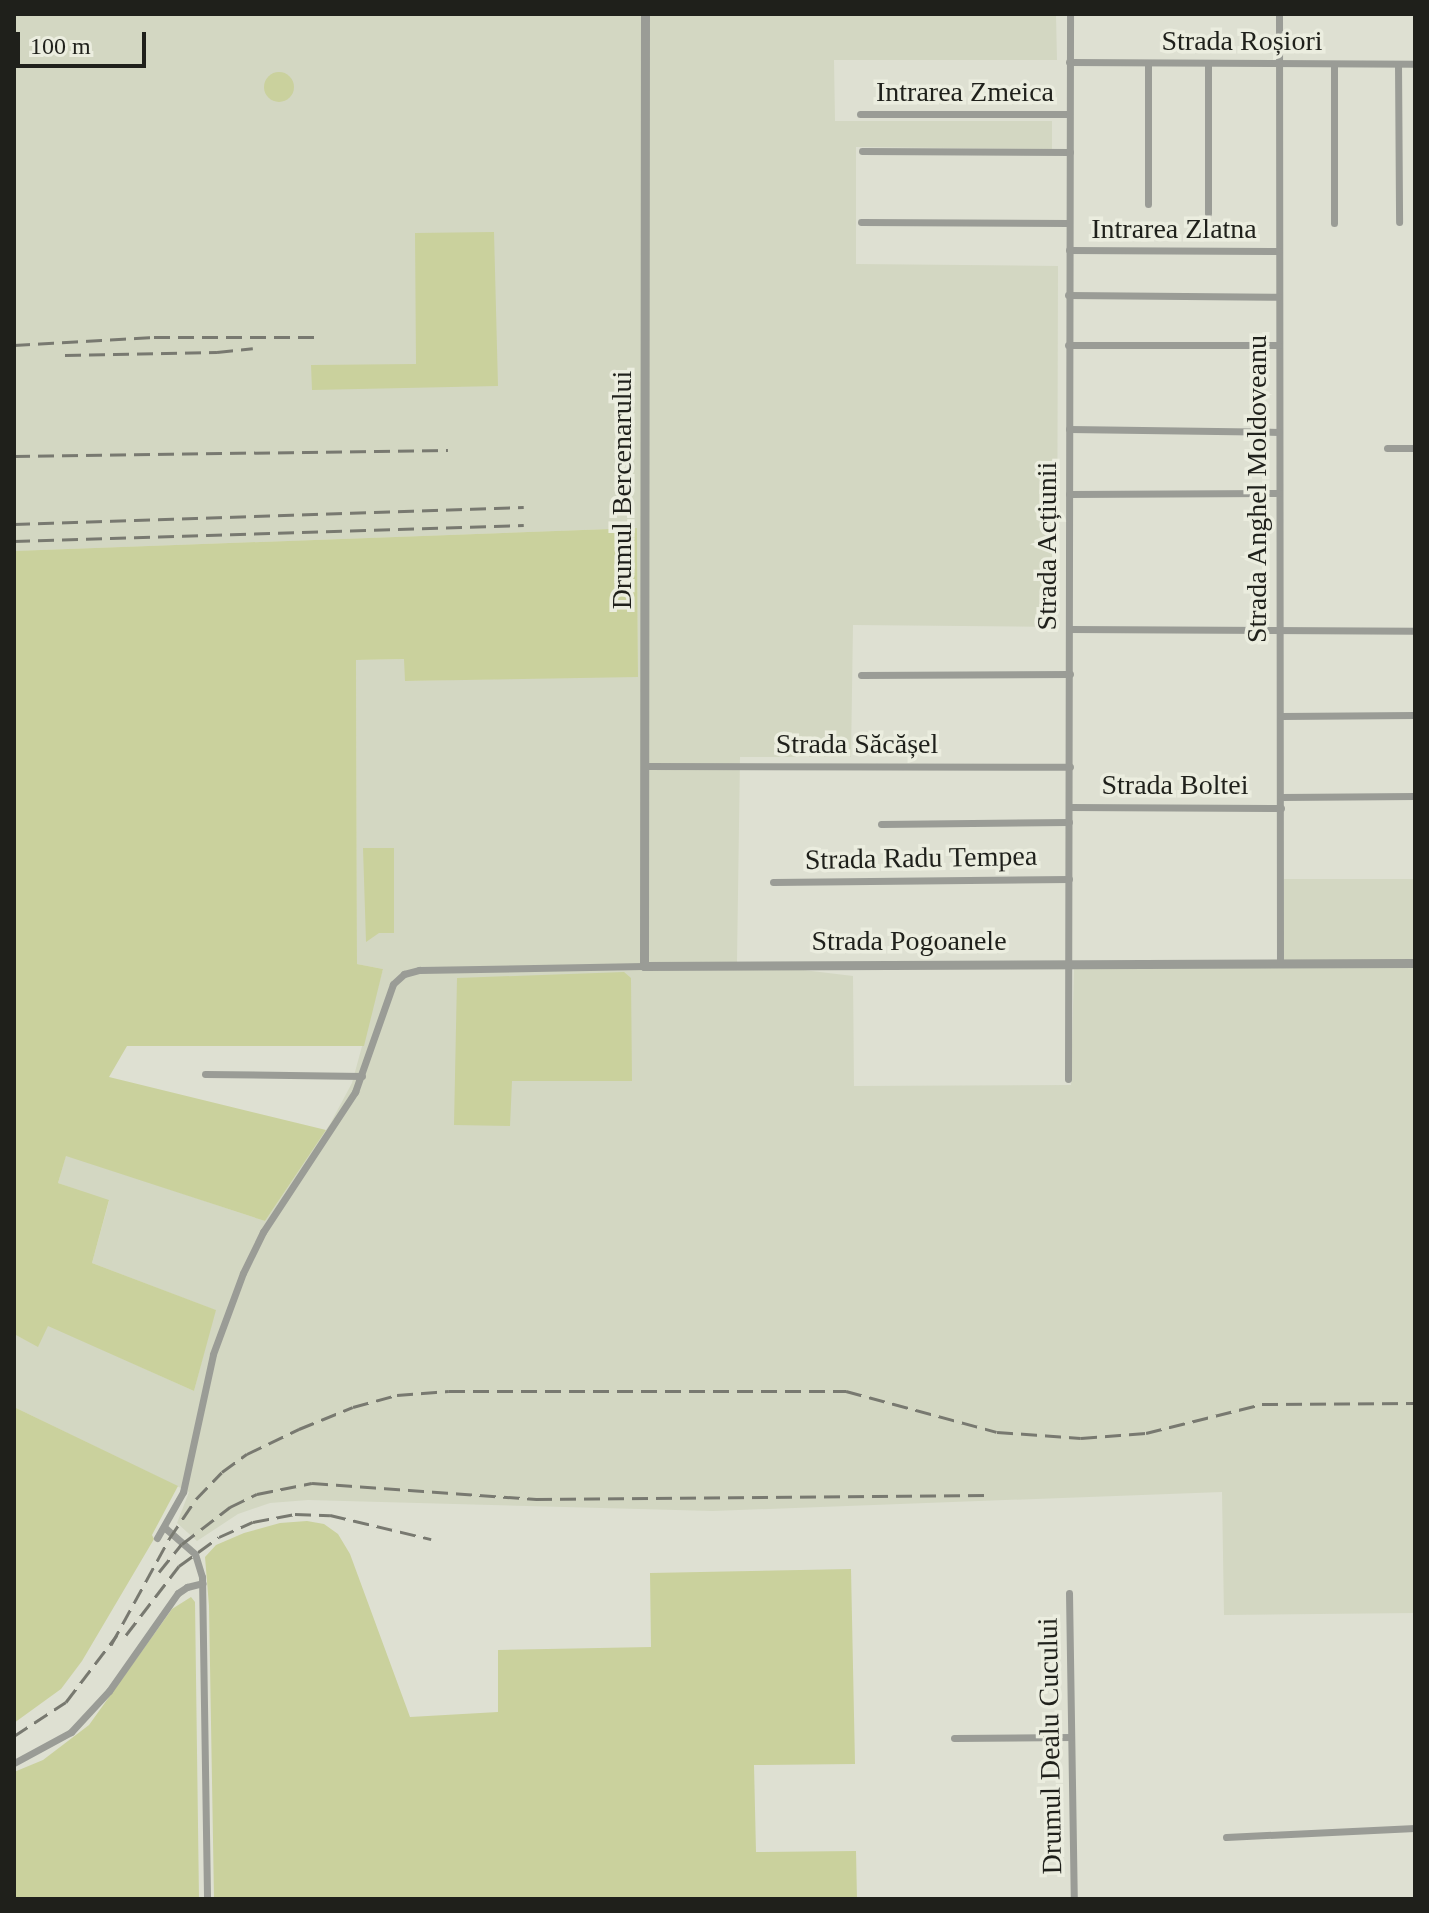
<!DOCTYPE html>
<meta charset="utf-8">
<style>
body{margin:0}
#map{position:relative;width:1429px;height:1913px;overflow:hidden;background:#dee0d2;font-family:"Times New Roman",serif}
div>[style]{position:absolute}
.built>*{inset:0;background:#d3d7c2}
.green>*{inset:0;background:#cad19d}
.round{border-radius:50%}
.minor>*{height:7px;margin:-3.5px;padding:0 3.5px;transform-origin:3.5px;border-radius:3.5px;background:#9a9c96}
.tertiary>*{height:9px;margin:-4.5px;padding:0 4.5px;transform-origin:4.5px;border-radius:4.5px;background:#9a9c96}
.rail>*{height:3px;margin-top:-1.5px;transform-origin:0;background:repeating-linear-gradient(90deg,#787970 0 16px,transparent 0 24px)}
span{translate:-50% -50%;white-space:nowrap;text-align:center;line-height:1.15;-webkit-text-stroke:7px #ebeddf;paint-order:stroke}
.street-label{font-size:28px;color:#1f201b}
.frame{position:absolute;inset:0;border:16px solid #1f201b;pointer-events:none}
.scale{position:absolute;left:16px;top:32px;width:130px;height:36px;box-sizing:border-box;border:4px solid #1f201b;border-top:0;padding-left:10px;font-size:24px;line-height:28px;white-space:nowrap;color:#1f201b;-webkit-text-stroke:6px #ebeddf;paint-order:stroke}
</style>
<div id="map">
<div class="built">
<i style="clip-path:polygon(14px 14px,1056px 14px,1057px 60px,834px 60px,835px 121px,1052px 121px,1052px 149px,856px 147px,856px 264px,1058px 266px,1057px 627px,853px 625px,851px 757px,740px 757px,737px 962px,853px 976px,854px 1086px,1071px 1085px,1074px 967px,1282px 968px,1284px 879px,1415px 879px,1415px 1613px,1224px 1615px,1222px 1492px,713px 1511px,308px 1500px,270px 1503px,238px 1514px,197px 1541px,177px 1523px,189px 1492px,14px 1407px,14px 1334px,38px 1346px,48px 1325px,194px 1391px,215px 1310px,92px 1263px,109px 1201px,58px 1183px,66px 1155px,265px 1221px,330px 1124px,352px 1083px,383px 969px,357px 964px,356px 660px,405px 659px,406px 681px,638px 676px,637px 528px,14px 551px)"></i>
</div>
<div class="green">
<i class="round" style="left:264px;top:72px;width:30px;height:30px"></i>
<i style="clip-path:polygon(494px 232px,498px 386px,312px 390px,311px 365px,416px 364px,415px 233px)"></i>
<i style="clip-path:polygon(637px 528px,638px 677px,405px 681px,404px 659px,356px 660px,357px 964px,383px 969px,364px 1046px,127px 1046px,109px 1077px,326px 1130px,265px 1221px,66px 1156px,58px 1183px,109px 1200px,92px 1263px,216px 1310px,194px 1391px,48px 1326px,38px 1347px,14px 1334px,14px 551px)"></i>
<i style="clip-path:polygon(363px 848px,394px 848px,394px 933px,379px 933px,366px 942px)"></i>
<i style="clip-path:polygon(624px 972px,631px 978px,632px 1081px,512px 1081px,510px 1126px,454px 1125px,457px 978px)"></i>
<i style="clip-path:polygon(14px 1407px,178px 1486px,152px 1535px,154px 1539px,82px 1661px,61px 1689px,14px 1723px)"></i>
<i style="clip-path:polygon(307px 1521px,324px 1524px,338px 1534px,350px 1554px,410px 1717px,498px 1712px,498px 1650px,651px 1647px,650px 1573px,851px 1569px,855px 1764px,754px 1765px,756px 1852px,856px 1851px,857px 1899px,214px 1899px,209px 1606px,205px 1557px,216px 1545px,244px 1533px,280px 1523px)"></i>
<i style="clip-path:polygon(191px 1597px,195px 1602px,199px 1899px,14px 1899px,14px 1772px,43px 1760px,89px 1725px,172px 1609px)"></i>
</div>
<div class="minor">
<i style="left:1279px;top:14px;width:950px;rotate:89.94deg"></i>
<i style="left:1069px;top:62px;width:346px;rotate:0.3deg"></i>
<i style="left:1148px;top:63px;width:141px;rotate:90deg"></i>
<i style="left:1208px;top:63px;width:150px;rotate:90deg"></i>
<i style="left:1398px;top:64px;width:158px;rotate:89.6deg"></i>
<i style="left:860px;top:114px;width:209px"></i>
<i style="left:862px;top:151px;width:208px;rotate:0.3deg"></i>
<i style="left:861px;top:222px;width:208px;rotate:0.3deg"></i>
<i style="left:1334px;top:223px;width:159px;rotate:-90deg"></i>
<i style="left:1069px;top:250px;width:210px;rotate:0.3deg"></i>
<i style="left:1068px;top:295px;width:210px;rotate:0.5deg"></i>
<i style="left:1068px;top:345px;width:210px"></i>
<i style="left:1069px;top:429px;width:210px;rotate:0.8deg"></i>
<i style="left:1387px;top:448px;width:28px"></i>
<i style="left:1069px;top:494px;width:210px;rotate:-0.3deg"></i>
<i style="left:1069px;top:629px;width:346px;rotate:0.3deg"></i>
<i style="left:861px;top:675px;width:209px;rotate:-0.3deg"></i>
<i style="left:1281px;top:716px;width:134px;rotate:-0.4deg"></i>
<i style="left:644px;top:766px;width:426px;rotate:0.1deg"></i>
<i style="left:1281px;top:797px;width:134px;rotate:-0.4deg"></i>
<i style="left:1069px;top:807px;width:212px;rotate:0.3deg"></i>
<i style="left:881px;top:824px;width:188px;rotate:-0.6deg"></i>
<i style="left:773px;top:882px;width:296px;rotate:-0.6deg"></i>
<i style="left:205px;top:1074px;width:157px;rotate:0.7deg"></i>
<i style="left:1068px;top:1079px;width:1065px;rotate:-89.89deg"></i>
<i style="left:164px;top:1527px;width:41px;rotate:41.1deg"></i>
<i style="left:195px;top:1554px;width:24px;rotate:73deg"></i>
<i style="left:202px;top:1577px;width:322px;rotate:89.1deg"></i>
<i style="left:157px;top:1538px;width:53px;rotate:-60.5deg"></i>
<i style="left:183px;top:1492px;width:141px;rotate:-77.7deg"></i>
<i style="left:213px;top:1354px;width:86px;rotate:-69.7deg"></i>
<i style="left:243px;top:1273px;width:46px;rotate:-64deg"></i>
<i style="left:263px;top:1232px;width:168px;rotate:-56.7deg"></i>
<i style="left:355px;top:1092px;width:114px;rotate:-70.6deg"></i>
<i style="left:393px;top:984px;width:15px;rotate:-42deg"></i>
<i style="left:404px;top:974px;width:16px;rotate:-15deg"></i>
<i style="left:419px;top:970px;width:225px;rotate:-1deg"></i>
<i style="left:1069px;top:1593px;width:306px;rotate:89.1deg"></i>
<i style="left:954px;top:1738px;width:117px;rotate:-0.5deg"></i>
<i style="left:14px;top:1763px;width:65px;rotate:-28.5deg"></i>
<i style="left:71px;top:1732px;width:56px;rotate:-47.2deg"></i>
<i style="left:109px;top:1691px;width:120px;rotate:-54.9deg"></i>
<i style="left:178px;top:1593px;width:11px;rotate:-34deg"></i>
<i style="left:187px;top:1587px;width:16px;rotate:-14deg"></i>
<i style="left:1226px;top:1837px;width:189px;rotate:-2.7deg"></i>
</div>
<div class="tertiary">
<i style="left:645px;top:14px;width:952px;rotate:90.06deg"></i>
<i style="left:644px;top:966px;width:771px;rotate:-0.22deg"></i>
</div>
<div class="rail">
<i style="left:14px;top:81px;width:1px;rotate:-45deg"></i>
<i style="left:14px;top:345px;width:140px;rotate:-3.3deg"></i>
<i style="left:154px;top:337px;width:166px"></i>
<i style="left:65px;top:355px;width:152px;rotate:-1.1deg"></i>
<i style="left:217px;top:352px;width:36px;rotate:-6deg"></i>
<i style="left:14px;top:456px;width:434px;rotate:-0.8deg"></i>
<i style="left:14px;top:524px;width:510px;rotate:-1.91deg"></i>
<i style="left:14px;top:541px;width:510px;rotate:-1.8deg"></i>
<i style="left:159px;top:1572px;width:36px;rotate:-51deg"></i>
<i style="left:182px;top:1544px;width:61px;rotate:-37.6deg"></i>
<i style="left:230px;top:1507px;width:30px;rotate:-26deg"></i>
<i style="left:257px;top:1494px;width:56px;rotate:-11.3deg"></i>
<i style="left:312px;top:1483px;width:225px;rotate:4.1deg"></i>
<i style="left:536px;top:1499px;width:452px;rotate:-0.5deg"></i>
<i style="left:126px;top:1635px;width:87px;rotate:-52.5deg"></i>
<i style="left:179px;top:1566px;width:49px;rotate:-35.9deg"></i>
<i style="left:219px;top:1537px;width:37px;rotate:-24deg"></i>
<i style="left:253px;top:1522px;width:43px;rotate:-10.8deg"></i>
<i style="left:295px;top:1514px;width:35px;rotate:2deg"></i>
<i style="left:330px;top:1515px;width:104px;rotate:13.4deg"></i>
<i style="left:111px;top:1645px;width:121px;rotate:-61.3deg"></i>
<i style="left:169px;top:1539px;width:48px;rotate:-56deg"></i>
<i style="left:196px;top:1499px;width:37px;rotate:-46deg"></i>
<i style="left:222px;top:1472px;width:31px;rotate:-36deg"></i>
<i style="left:247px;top:1454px;width:58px;rotate:-25.7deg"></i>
<i style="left:299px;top:1429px;width:58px;rotate:-22.2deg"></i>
<i style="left:353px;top:1407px;width:46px;rotate:-15.3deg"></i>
<i style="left:397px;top:1395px;width:52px;rotate:-4.4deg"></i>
<i style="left:449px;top:1391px;width:397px"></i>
<i style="left:846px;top:1391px;width:156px;rotate:15.2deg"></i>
<i style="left:997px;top:1432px;width:84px;rotate:4.1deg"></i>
<i style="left:1081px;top:1438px;width:65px;rotate:-4.4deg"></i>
<i style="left:1146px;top:1433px;width:120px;rotate:-14deg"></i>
<i style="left:1262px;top:1404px;width:153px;rotate:-0.4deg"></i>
<i style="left:14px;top:1736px;width:62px;rotate:-33.2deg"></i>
<i style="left:66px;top:1702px;width:84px;rotate:-52.7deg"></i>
</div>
<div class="street-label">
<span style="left:1242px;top:41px">Strada Roșiori</span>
<span style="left:965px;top:92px">Intrarea Zmeica</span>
<span style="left:1174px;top:229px">Intrarea Zlatna</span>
<span style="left:1257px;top:489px;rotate:-90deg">Strada Anghel Moldoveanu</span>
<span style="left:622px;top:490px;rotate:-90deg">Drumul Bercenarului</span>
<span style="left:1047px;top:546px;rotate:-90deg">Strada Acțiunii</span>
<span style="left:857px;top:744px">Strada Săcășel</span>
<span style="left:1175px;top:785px">Strada Boltei</span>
<span style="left:921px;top:858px;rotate:-1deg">Strada Radu Tempea</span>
<span style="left:909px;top:941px">Strada Pogoanele</span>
<span style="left:1050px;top:1746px;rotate:-91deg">Drumul Dealu Cucului</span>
</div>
<div class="frame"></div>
<div class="scale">100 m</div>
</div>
